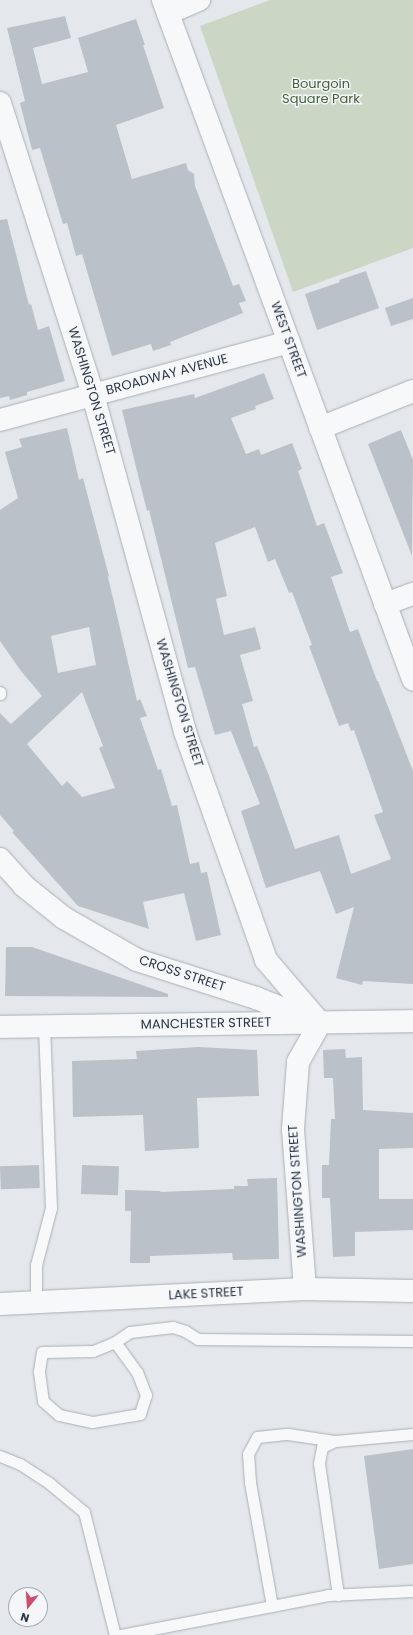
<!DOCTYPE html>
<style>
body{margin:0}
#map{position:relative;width:413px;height:1635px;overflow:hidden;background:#e4e8ec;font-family:Poppins,sans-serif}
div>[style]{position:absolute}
.green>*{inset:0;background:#cbd6c5}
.building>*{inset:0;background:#bbc1c9;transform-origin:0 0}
.roads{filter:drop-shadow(0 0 1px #a9afb6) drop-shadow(0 0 1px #a9afb6)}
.service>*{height:11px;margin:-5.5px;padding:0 5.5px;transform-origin:5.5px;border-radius:5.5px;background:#f7f8fa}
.minor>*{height:22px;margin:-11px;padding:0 11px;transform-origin:11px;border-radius:11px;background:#f7f8fa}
span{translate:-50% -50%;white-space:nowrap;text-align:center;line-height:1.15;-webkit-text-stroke:3px #f4f6f9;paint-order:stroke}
.park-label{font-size:13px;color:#436039}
.street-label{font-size:13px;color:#2b3744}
.north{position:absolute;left:8px;top:1587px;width:40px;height:40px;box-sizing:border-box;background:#f4f6f9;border:1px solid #a4aab1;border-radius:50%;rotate:197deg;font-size:11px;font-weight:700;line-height:16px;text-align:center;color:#2b3744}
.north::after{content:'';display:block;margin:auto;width:14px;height:18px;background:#ce4c6a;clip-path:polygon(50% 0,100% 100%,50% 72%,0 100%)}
</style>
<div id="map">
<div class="green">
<i style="clip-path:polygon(270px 0,413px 0,413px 248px,293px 292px,200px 26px)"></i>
</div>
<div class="building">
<i style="clip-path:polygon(65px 16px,71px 38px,33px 48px,42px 84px,88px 72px,78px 38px,136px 19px,145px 45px,143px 45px,164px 108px,116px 125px,132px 179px,186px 163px,188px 170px,194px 174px,195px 186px,233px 286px,239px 284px,246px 301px,239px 303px,243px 313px,170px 342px,171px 345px,153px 351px,151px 344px,112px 356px,82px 254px,76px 256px,67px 223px,63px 224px,40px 148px,32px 150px,20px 103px,25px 101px,7px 28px)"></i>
<i style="clip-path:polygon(7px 219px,29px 305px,31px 304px,38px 330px,49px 326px,65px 381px,27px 392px,27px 395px,10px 400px,9px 396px,0 398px,0 220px)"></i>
<i style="clip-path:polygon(366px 271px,379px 308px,317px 330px,305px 294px,340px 282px,339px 280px)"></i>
<i style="clip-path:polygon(413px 298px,413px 319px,391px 326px,385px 308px)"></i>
<i style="clip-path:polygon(evenodd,264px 373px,274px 399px,255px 406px,256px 409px,231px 418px,246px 454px,259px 449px,261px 455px,292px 443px,302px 469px,298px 471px,317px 526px,324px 523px,343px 573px,331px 577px,350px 632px,358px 629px,377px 681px,378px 681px,413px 771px,413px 984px,363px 981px,362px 985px,336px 978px,354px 907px,336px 914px,320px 871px,266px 888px,241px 811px,260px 804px,231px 731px,215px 735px,195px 667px,188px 668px,149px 510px,147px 511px,136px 467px,122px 410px,194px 394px,195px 398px,264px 373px,255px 527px,268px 562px,275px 559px,289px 593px,292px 592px,312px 645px,309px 646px,339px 726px,348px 723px,351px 731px,354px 730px,383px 812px,374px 815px,391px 859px,351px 874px,339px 835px,295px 849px,268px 773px,257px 746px,254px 747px,242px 704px,253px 701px,240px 655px,261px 649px,255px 627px,224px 635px,216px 599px,227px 596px,215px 543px,255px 527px)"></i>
<i style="clip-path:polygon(evenodd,67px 428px,79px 480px,83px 478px,109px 576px,108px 577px,137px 701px,140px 699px,147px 716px,140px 718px,158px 770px,161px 769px,172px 806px,177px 805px,190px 864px,199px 862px,201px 873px,207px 872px,221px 935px,196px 941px,184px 893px,143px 902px,149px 929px,78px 906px,12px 832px,14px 831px,0 815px,0 713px,11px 724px,42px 696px,21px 671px,0 641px,0 510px,18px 498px,5px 452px,22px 447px,19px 439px,67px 428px,89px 627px,96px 665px,58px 673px,51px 636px,89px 627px,67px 428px,82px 692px,103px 746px,99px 748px,115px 788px,82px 797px,67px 781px,62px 786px,27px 744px,82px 692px)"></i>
<i style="clip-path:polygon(401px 430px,413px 460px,412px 556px,368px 444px)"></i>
<i style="clip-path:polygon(6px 947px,32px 947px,168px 994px,168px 997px,5px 996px)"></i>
<i style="clip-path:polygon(198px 1047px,257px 1050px,259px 1096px,197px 1098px,199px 1148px,145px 1151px,143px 1115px,73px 1117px,72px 1061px,137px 1059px,136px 1051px)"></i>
<i style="clip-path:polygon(345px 1049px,346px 1058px,362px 1057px,363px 1110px,413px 1113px,413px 1148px,379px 1149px,379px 1199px,413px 1199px,413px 1230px,355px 1232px,355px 1256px,333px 1257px,330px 1198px,322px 1198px,322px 1165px,329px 1165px,331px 1119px,335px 1119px,333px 1078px,324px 1078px,323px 1050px)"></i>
<i style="left:39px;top:1165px;width:23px;height:39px;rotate:88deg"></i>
<i style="left:82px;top:1165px;width:37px;height:29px;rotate:2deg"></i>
<i style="clip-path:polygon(277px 1178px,279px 1259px,233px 1260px,232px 1253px,150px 1256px,150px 1263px,130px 1263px,131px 1211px,125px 1211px,125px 1190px,161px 1191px,160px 1192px,234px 1189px,234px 1186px,248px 1186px,247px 1179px)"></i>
<i style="clip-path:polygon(413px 1449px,413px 1564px,379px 1569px,364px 1456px)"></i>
</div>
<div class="roads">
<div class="service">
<i style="left:0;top:692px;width:2px;rotate:90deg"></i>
<i style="left:36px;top:1302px;width:37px;rotate:-90deg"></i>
<i style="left:36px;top:1265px;width:59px;rotate:-75.3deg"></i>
<i style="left:51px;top:1208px;width:181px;rotate:-92.2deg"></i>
<i style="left:115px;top:1342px;width:37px;rotate:54deg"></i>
<i style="left:137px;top:1372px;width:25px;rotate:69deg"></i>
<i style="left:146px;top:1395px;width:20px;rotate:108deg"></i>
<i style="left:140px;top:1414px;width:49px;rotate:170.5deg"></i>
<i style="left:92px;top:1422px;width:34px;rotate:-168deg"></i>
<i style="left:59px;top:1415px;width:21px;rotate:-139deg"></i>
<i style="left:43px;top:1401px;width:30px;rotate:-98deg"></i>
<i style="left:39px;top:1371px;width:19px;rotate:-81deg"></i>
<i style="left:42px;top:1352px;width:51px;rotate:-1.1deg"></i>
<i style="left:93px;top:1351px;width:24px;rotate:-22deg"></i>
<i style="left:115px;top:1342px;width:18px;rotate:-34deg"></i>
<i style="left:130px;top:1332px;width:43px;rotate:-6.6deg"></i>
<i style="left:173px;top:1327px;width:13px;rotate:18deg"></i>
<i style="left:185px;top:1331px;width:15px;rotate:32deg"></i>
<i style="left:198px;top:1339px;width:215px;rotate:0.5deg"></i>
<i style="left:0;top:1456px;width:22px;rotate:22deg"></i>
<i style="left:20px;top:1464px;width:35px;rotate:33deg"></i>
<i style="left:49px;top:1483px;width:45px;rotate:39.6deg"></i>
<i style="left:84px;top:1512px;width:127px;rotate:75.9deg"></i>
<i style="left:338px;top:1595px;width:133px;rotate:-98.2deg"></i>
<i style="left:319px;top:1463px;width:16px;rotate:-79deg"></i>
<i style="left:322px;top:1447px;width:14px;rotate:-25deg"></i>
<i style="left:335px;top:1441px;width:78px;rotate:-5.1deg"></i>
<i style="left:272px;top:1606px;width:126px;rotate:-100.1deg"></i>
<i style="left:250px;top:1482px;width:28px;rotate:-94deg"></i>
<i style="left:248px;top:1454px;width:19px;rotate:-62deg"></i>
<i style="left:257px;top:1437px;width:31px;rotate:-6deg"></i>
<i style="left:288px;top:1434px;width:48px;rotate:8.5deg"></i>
<i style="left:121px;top:1635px;width:211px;rotate:-10.9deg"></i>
<i style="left:328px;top:1595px;width:85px;rotate:-2.7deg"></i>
</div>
<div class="minor">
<i style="left:163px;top:0;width:724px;rotate:69.79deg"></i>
<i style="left:168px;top:13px;width:34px;rotate:-23deg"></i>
<i style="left:0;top:103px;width:306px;rotate:72.3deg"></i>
<i style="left:93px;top:395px;width:349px;rotate:74.7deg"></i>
<i style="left:185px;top:732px;width:242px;rotate:70.4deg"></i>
<i style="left:266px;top:960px;width:83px;rotate:49.4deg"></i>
<i style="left:0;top:420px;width:299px;rotate:-15.1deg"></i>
<i style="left:320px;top:428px;width:100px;rotate:-21.7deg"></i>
<i style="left:385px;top:604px;width:30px;rotate:-20deg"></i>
<i style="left:0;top:859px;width:36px;rotate:48deg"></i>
<i style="left:24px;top:886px;width:51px;rotate:38.7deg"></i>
<i style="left:64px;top:918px;width:84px;rotate:29.9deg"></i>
<i style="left:137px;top:960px;width:125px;rotate:17.7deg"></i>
<i style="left:256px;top:998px;width:57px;rotate:21.6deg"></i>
<i style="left:0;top:1027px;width:413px;rotate:-0.8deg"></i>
<i style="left:305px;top:1289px;width:160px;rotate:-94.3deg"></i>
<i style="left:293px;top:1129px;width:67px;rotate:-85.7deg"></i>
<i style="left:298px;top:1062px;width:45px;rotate:-60.6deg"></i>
<i style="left:0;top:1304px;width:305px;rotate:-2.8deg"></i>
<i style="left:305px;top:1289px;width:108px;rotate:1.1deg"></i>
</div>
</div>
<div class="park-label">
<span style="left:321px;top:92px">Bourgoin<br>Square Park</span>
</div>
<div class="street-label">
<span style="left:288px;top:340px;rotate:70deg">WEST STREET</span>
<span style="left:167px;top:375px;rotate:-15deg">BROADWAY AVENUE</span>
<span style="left:91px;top:391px;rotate:73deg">WASHINGTON STREET</span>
<span style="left:179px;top:703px;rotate:73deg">WASHINGTON STREET</span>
<span style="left:182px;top:974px;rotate:18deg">CROSS STREET</span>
<span style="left:206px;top:1024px;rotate:-1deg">MANCHESTER STREET</span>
<span style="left:298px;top:1191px;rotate:-94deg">WASHINGTON STREET</span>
<span style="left:206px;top:1294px;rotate:-3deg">LAKE STREET</span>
</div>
<div class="north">N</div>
</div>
